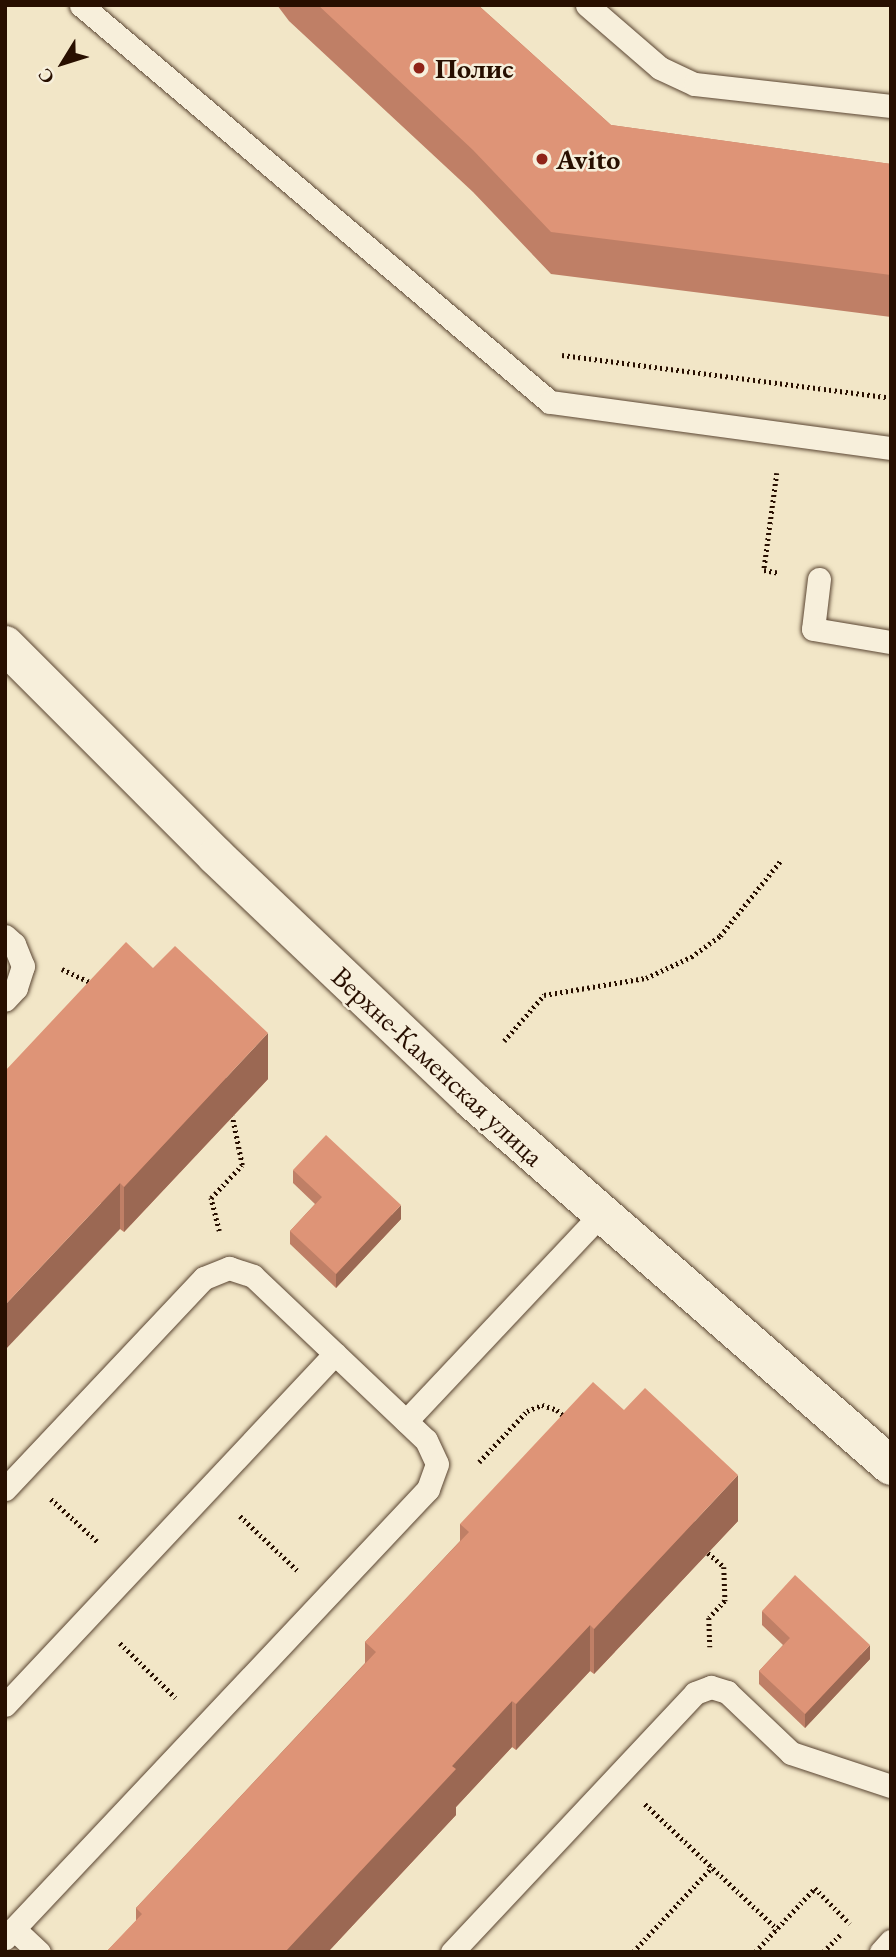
<!DOCTYPE html>
<meta charset="utf-8">
<style>
body{margin:0}
#map{position:relative;width:896px;height:1957px;overflow:hidden;background:#f2e6c7;font-family:"EB Garamond",serif}
div>[style]{position:absolute}
.path>*{height:4.5px;margin-top:-2.25px;transform-origin:0;background:repeating-linear-gradient(90deg,#280f00 0 2px,transparent 0 5.5px)}
.roads{filter:drop-shadow(0 0 2px #5a4532) drop-shadow(0 0 2px #5a4532)}
.service>*{height:23px;margin:-11.5px;padding:0 11.5px;transform-origin:11.5px;border-radius:11.5px;background:#f7efdb}
.minor>*{height:38px;margin:-19px;padding:0 19px;transform-origin:19px;border-radius:19px;background:#f7efdb}
.wall>*{inset:0;background:#bf7f66}
.shaded-wall>*{inset:0;background:#9b6853}
.building>*{inset:0;background:#de9477}
.dots>*{width:19px;height:19px;translate:-50% -50%;box-sizing:border-box;border:4px solid #f7efdb;border-radius:50%}
span{translate:-50% -50%;white-space:nowrap;text-align:center;line-height:1.15;-webkit-text-stroke:5px #f7efdb;paint-order:stroke}
.poi-label{font-size:28px;color:#280f00;font-weight:700}
.left{translate:0 -50%;text-align:left}
.street-label{font-size:28px;color:#280f00}
.frame{position:absolute;inset:0;border:7px solid #280f00;pointer-events:none}
.north{position:absolute;left:28px;top:28px;width:70px;height:70px;-webkit-text-stroke:5px #f7efdb;paint-order:stroke;rotate:232deg;font-size:19px;font-weight:700;line-height:28px;text-align:center;color:#280f00}
.north::after{content:'';display:block;margin:auto;width:24px;height:32px;background:#280f00;clip-path:polygon(50% 0,100% 100%,50% 72%,0 100%)}
</style>
<div id="map">
<div class="path">
<i style="left:562px;top:355px;width:332px;rotate:7.4deg"></i>
<i style="left:777px;top:473px;width:98px;rotate:97.6deg"></i>
<i style="left:764px;top:570px;width:16px;rotate:11deg"></i>
<i style="left:62px;top:969px;width:33px;rotate:25deg"></i>
<i style="left:504px;top:1041px;width:61px;rotate:-49deg"></i>
<i style="left:544px;top:995px;width:103px;rotate:-9.5deg"></i>
<i style="left:646px;top:978px;width:50px;rotate:-25deg"></i>
<i style="left:691px;top:957px;width:36px;rotate:-36deg"></i>
<i style="left:720px;top:936px;width:97px;rotate:-51.2deg"></i>
<i style="left:219px;top:1231px;width:34px;rotate:-104deg"></i>
<i style="left:211px;top:1198px;width:45px;rotate:-46.8deg"></i>
<i style="left:242px;top:1165px;width:50px;rotate:-101.5deg"></i>
<i style="left:479px;top:1462px;width:70px;rotate:-46.7deg"></i>
<i style="left:527px;top:1411px;width:16px;rotate:-22deg"></i>
<i style="left:542px;top:1405px;width:16px;rotate:18deg"></i>
<i style="left:557px;top:1410px;width:12px;rotate:42deg"></i>
<i style="left:51px;top:1499px;width:65px;rotate:42.5deg"></i>
<i style="left:240px;top:1516px;width:79px;rotate:43.5deg"></i>
<i style="left:708px;top:1553px;width:21px;rotate:41deg"></i>
<i style="left:724px;top:1567px;width:34px;rotate:88deg"></i>
<i style="left:725px;top:1601px;width:23px;rotate:133deg"></i>
<i style="left:709px;top:1618px;width:29px;rotate:88deg"></i>
<i style="left:120px;top:1643px;width:78px;rotate:44.5deg"></i>
<i style="left:645px;top:1804px;width:182px;rotate:43.4deg"></i>
<i style="left:633px;top:1952px;width:116px;rotate:-47.1deg"></i>
<i style="left:755px;top:1952px;width:88px;rotate:-46.8deg"></i>
<i style="left:815px;top:1888px;width:50px;rotate:45.8deg"></i>
<i style="left:823px;top:1952px;width:27px;rotate:-45deg"></i>
</div>
<div class="roads">
<div class="service">
<i style="left:81px;top:5px;width:614px;rotate:40.25deg"></i>
<i style="left:550px;top:402px;width:344px;rotate:7.7deg"></i>
<i style="left:587px;top:5px;width:96px;rotate:40.8deg"></i>
<i style="left:660px;top:68px;width:38px;rotate:25deg"></i>
<i style="left:695px;top:84px;width:197px;rotate:6.4deg"></i>
<i style="left:819px;top:579px;width:50px;rotate:96.8deg"></i>
<i style="left:813px;top:629px;width:79px;rotate:9.5deg"></i>
<i style="left:5px;top:936px;width:12px;rotate:42deg"></i>
<i style="left:14px;top:944px;width:24px;rotate:68deg"></i>
<i style="left:23px;top:966px;width:23px;rotate:108deg"></i>
<i style="left:16px;top:988px;width:16px;rotate:133deg"></i>
<i style="left:406px;top:1421px;width:283px;rotate:-46.7deg"></i>
<i style="left:5px;top:1489px;width:290px;rotate:-46.7deg"></i>
<i style="left:204px;top:1278px;width:27px;rotate:-22deg"></i>
<i style="left:229px;top:1268px;width:25px;rotate:18deg"></i>
<i style="left:253px;top:1276px;width:238px;rotate:43.5deg"></i>
<i style="left:426px;top:1440px;width:26px;rotate:65deg"></i>
<i style="left:437px;top:1464px;width:27px;rotate:110deg"></i>
<i style="left:428px;top:1489px;width:617px;rotate:133.29deg"></i>
<i style="left:5px;top:1705px;width:482px;rotate:-46.8deg"></i>
<i style="left:14px;top:1929px;width:34px;rotate:43deg"></i>
<i style="left:452px;top:1952px;width:355px;rotate:-46.8deg"></i>
<i style="left:695px;top:1693px;width:17px;rotate:-21deg"></i>
<i style="left:711px;top:1687px;width:17px;rotate:17deg"></i>
<i style="left:727px;top:1692px;width:88px;rotate:43.6deg"></i>
<i style="left:791px;top:1753px;width:105px;rotate:18.3deg"></i>
<i style="left:881px;top:1952px;width:15px;rotate:-48deg"></i>
</div>
<div class="minor">
<i style="left:5px;top:645px;width:298px;rotate:45deg"></i>
<i style="left:216px;top:856px;width:354px;rotate:43.6deg"></i>
<i style="left:472px;top:1100px;width:556px;rotate:41.14deg"></i>
</div>
</div>
<div class="wall">
<i style="clip-path:polygon(277px 5px,478px 5px,611px 125px,891px 164px,891px 317px,551px 274px,473px 192px,289px 21px)"></i>
<i style="clip-path:polygon(5px 1071px,268px 1079px,124px 1232px,120px 1229px)"></i>
<i style="clip-path:polygon(293px 1170px,401px 1219px,336px 1288px,290px 1244px,290px 1231px,315px 1204px,293px 1183px)"></i>
<i style="clip-path:polygon(738px 1521px,594px 1674px,590px 1671px,516px 1750px,512px 1747px,456px 1807px,456px 1815px,328px 1952px,106px 1952px,136px 1921px,136px 1908px,365px 1663px,365px 1642px,460px 1541px,460px 1524px)"></i>
<i style="clip-path:polygon(762px 1611px,870px 1659px,805px 1728px,759px 1684px,759px 1671px,783px 1645px,762px 1625px)"></i>
</div>
<div class="shaded-wall">
<i style="clip-path:polygon(268px 1033px,268px 1079px,124px 1232px,124px 1187px)"></i>
<i style="clip-path:polygon(120px 1183px,120px 1229px,5px 1350px,5px 1305px)"></i>
<i style="clip-path:polygon(401px 1205px,401px 1219px,336px 1288px,336px 1274px)"></i>
<i style="clip-path:polygon(738px 1475px,738px 1521px,594px 1674px,594px 1629px)"></i>
<i style="clip-path:polygon(590px 1625px,590px 1671px,516px 1750px,516px 1704px)"></i>
<i style="clip-path:polygon(870px 1645px,870px 1659px,805px 1728px,805px 1714px)"></i>
<i style="clip-path:polygon(512px 1701px,512px 1747px,456px 1807px,456px 1815px,328px 1952px,285px 1952px,452px 1766px)"></i>
</div>
<div class="building">
<i style="clip-path:polygon(318px 5px,478px 5px,611px 125px,891px 164px,891px 275px,551px 232px,473px 150px)"></i>
<i style="clip-path:polygon(126px 942px,153px 968px,175px 946px,268px 1033px,124px 1187px,120px 1183px,5px 1305px,5px 1071px)"></i>
<i style="clip-path:polygon(326px 1135px,401px 1205px,336px 1274px,290px 1231px,322px 1197px,293px 1170px)"></i>
<i style="clip-path:polygon(593px 1382px,624px 1410px,645px 1388px,738px 1475px,594px 1629px,590px 1625px,516px 1704px,512px 1701px,452px 1766px,456px 1769px,285px 1952px,106px 1952px,142px 1914px,136px 1908px,376px 1652px,365px 1642px,469px 1532px,460px 1524px)"></i>
<i style="clip-path:polygon(795px 1575px,870px 1645px,805px 1714px,759px 1671px,790px 1638px,762px 1611px)"></i>
</div>
<div class="dots">
<i style="left:419px;top:68px;background:#8f2418"></i>
<i style="left:542px;top:159px;background:#8f2418"></i>
</div>
<div class="poi-label">
<span class="left" style="left:435px;top:68px">Полис</span>
<span class="left" style="left:556px;top:159px">Avito</span>
</div>
<div class="street-label">
<span style="left:438px;top:1066px;rotate:43deg">Верхне-Каменская улица</span>
</div>
<div class="frame"></div>
<div class="north">С</div>
</div>
